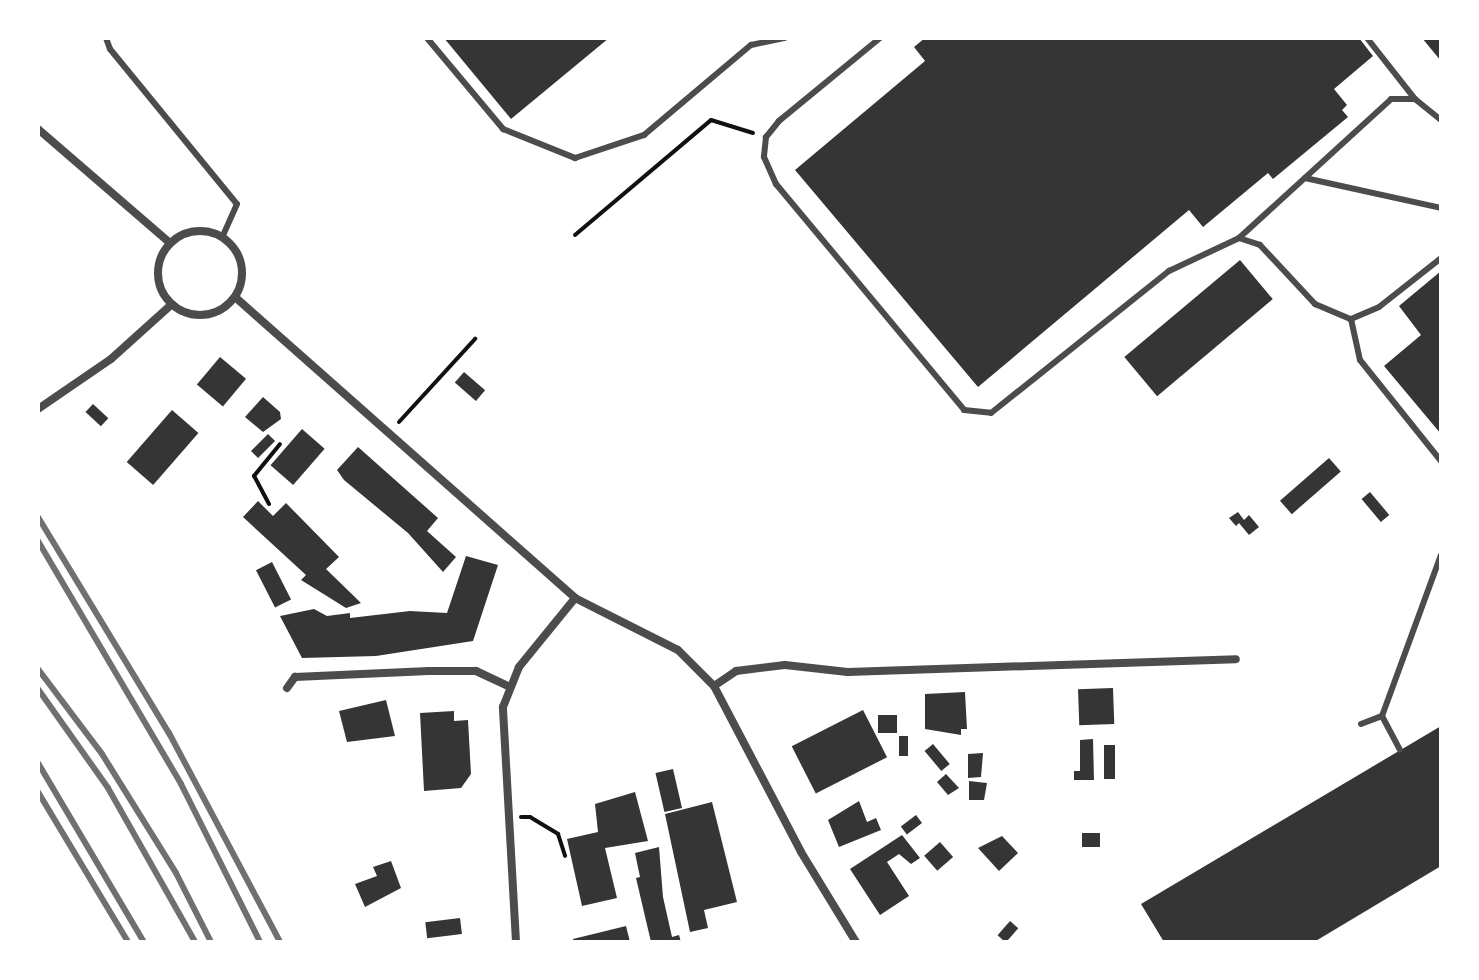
<!DOCTYPE html>
<style>
body{margin:0}
#map{position:relative;width:1479px;height:980px;overflow:hidden;background:#fff;font-family:"Archivo Narrow",sans-serif}
div>[style]{position:absolute}
.building>*{inset:0;background:#353535;transform-origin:0 0}
.path>*{height:4px;margin:-2px;padding:0 2px;transform-origin:2px;border-radius:2px;background:#111}
.service>*{height:6px;margin:-3px;padding:0 3px;transform-origin:3px;border-radius:3px;background:#4c4c4c}
.minor>*{height:8px;margin:-4px;padding:0 4px;transform-origin:4px;border-radius:4px;background:#4c4c4c}
.minor>.ring{margin:-4px;padding:0;box-sizing:content-box;background:none;border:8px solid #4c4c4c;border-radius:50%}
.rail>*{height:6px;margin:-3px;padding:0 3px;transform-origin:3px;border-radius:3px;background:#707070}
span{translate:-50% -50%;white-space:nowrap;text-align:center;line-height:1.15;-webkit-text-stroke:6px #fff;paint-order:stroke}
.frame{position:absolute;inset:0;border:40px solid #fff;pointer-events:none}
</style>
<div id="map">
<div class="building">
<i style="clip-path:polygon(444px 38px,609px 38px,511px 119px)"></i>
<i style="clip-path:polygon(925px 38px,1359px 38px,1373px 56px,1334px 89px,1347px 105px,1342px 110px,1348px 117px,1273px 179px,1268px 173px,1203px 227px,1189px 210px,978px 387px,795px 170px,925px 61px,914px 47px)"></i>
<i style="clip-path:polygon(1422px 38px,1441px 38px,1441px 61px)"></i>
<i style="left:1240px;top:260px;width:51px;height:151px;rotate:50deg"></i>
<i style="clip-path:polygon(1441px 271px,1441px 434px,1384px 366px,1421px 335px,1399px 306px)"></i>
<i style="left:220px;top:357px;width:34px;height:36px;rotate:40deg"></i>
<i style="left:464px;top:372px;width:28px;height:14px;rotate:41deg"></i>
<i style="clip-path:polygon(263px 397px,280px 412px,281px 419px,263px 432px,245px 417px)"></i>
<i style="left:93px;top:404px;width:21px;height:11px;rotate:43deg"></i>
<i style="left:172px;top:410px;width:35px;height:69px;rotate:41deg"></i>
<i style="left:302px;top:429px;width:30px;height:48px;rotate:41deg"></i>
<i style="left:268px;top:434px;width:10px;height:24px;rotate:45deg"></i>
<i style="clip-path:polygon(358px 447px,438px 518px,427px 531px,456px 557px,443px 572px,408px 533px,344px 480px,337px 470px)"></i>
<i style="left:1329px;top:458px;width:18px;height:65px;rotate:49deg"></i>
<i style="left:1370px;top:492px;width:30px;height:11px;rotate:50deg"></i>
<i style="clip-path:polygon(258px 501px,273px 516px,286px 503px,339px 557px,326px 569px,361px 603px,346px 608px,301px 580px,306px 575px,243px 517px)"></i>
<i style="clip-path:polygon(1238px 512px,1244px 520px,1249px 515px,1259px 527px,1249px 535px,1239px 523px,1236px 526px,1229px 518px)"></i>
<i style="clip-path:polygon(466px 556px,498px 565px,473px 641px,376px 656px,302px 658px,280px 616px,314px 609px,327px 616px,350px 613px,350px 618px,410px 611px,447px 613px)"></i>
<i style="left:272px;top:562px;width:42px;height:18px;rotate:63deg"></i>
<i style="left:1113px;top:688px;width:36px;height:35px;rotate:88deg"></i>
<i style="clip-path:polygon(965px 692px,967px 729px,961px 729px,961px 735px,925px 729px,925px 694px)"></i>
<i style="clip-path:polygon(386px 700px,395px 736px,347px 742px,339px 711px)"></i>
<i style="left:863px;top:710px;width:53px;height:80px;rotate:63deg"></i>
<i style="clip-path:polygon(454px 711px,454px 721px,468px 720px,471px 774px,461px 788px,424px 791px,420px 713px)"></i>
<i style="left:878px;top:715px;width:19px;height:18px"></i>
<i style="clip-path:polygon(1441px 726px,1441px 866px,1314px 942px,1164px 942px,1141px 904px)"></i>
<i style="left:899px;top:736px;width:9px;height:20px"></i>
<i style="clip-path:polygon(1093px 739px,1094px 780px,1074px 780px,1074px 771px,1080px 771px,1080px 740px)"></i>
<i style="left:933px;top:744px;width:26px;height:11px;rotate:50deg"></i>
<i style="left:1104px;top:745px;width:11px;height:34px"></i>
<i style="clip-path:polygon(983px 753px,981px 777px,968px 778px,968px 754px)"></i>
<i style="left:673px;top:769px;width:40px;height:18px;rotate:77deg"></i>
<i style="clip-path:polygon(946px 774px,959px 788px,948px 795px,937px 782px)"></i>
<i style="clip-path:polygon(969px 781px,987px 783px,984px 800px,969px 800px)"></i>
<i style="clip-path:polygon(635px 792px,648px 841px,605px 848px,617px 898px,582px 906px,567px 839px,598px 832px,595px 804px)"></i>
<i style="clip-path:polygon(859px 801px,867px 822px,876px 818px,881px 830px,839px 847px,828px 820px)"></i>
<i style="clip-path:polygon(712px 802px,737px 902px,704px 910px,708px 928px,690px 932px,665px 814px)"></i>
<i style="left:916px;top:815px;width:10px;height:19px;rotate:53deg"></i>
<i style="left:1100px;top:833px;width:14px;height:18px;rotate:90deg"></i>
<i style="clip-path:polygon(902px 835px,920px 858px,911px 864px,899px 854px,887px 862px,909px 896px,880px 915px,850px 869px)"></i>
<i style="clip-path:polygon(1002px 836px,1018px 853px,999px 871px,978px 848px)"></i>
<i style="left:940px;top:842px;width:20px;height:21px;rotate:49deg"></i>
<i style="clip-path:polygon(659px 847px,663px 897px,672px 937px,679px 935px,681px 942px,651px 942px,636px 878px,640px 877px,635px 853px)"></i>
<i style="clip-path:polygon(391px 861px,401px 888px,365px 907px,355px 884px,377px 876px,373px 867px)"></i>
<i style="left:460px;top:918px;width:16px;height:35px;rotate:83deg"></i>
<i style="left:1010px;top:921px;width:11px;height:19px;rotate:41deg"></i>
<i style="clip-path:polygon(626px 926px,630px 942px,573px 942px,573px 939px)"></i>
</div>
<div class="path">
<i style="left:575px;top:235px;width:178px;rotate:-40.2deg"></i>
<i style="left:711px;top:120px;width:44px;rotate:17.2deg"></i>
<i style="left:399px;top:422px;width:113px;rotate:-47.5deg"></i>
<i style="left:269px;top:504px;width:32px;rotate:-118deg"></i>
<i style="left:254px;top:476px;width:41px;rotate:-50.9deg"></i>
<i style="left:521px;top:817px;width:9px"></i>
<i style="left:530px;top:817px;width:33px;rotate:31deg"></i>
<i style="left:558px;top:834px;width:23px;rotate:72deg"></i>
</div>
<div class="service">
<i style="left:106px;top:38px;width:12px;rotate:70deg"></i>
<i style="left:110px;top:49px;width:200px;rotate:50.7deg"></i>
<i style="left:237px;top:204px;width:36px;rotate:114deg"></i>
<i style="left:427px;top:38px;width:119px;rotate:50.1deg"></i>
<i style="left:503px;top:129px;width:78px;rotate:21.9deg"></i>
<i style="left:575px;top:158px;width:73px;rotate:-18.4deg"></i>
<i style="left:644px;top:135px;width:140px;rotate:-40.1deg"></i>
<i style="left:751px;top:45px;width:35px;rotate:-12deg"></i>
<i style="left:880px;top:38px;width:131px;rotate:140.6deg"></i>
<i style="left:779px;top:121px;width:21px;rotate:129deg"></i>
<i style="left:766px;top:137px;width:20px;rotate:96deg"></i>
<i style="left:764px;top:157px;width:30px;rotate:66deg"></i>
<i style="left:776px;top:184px;width:294px;rotate:50.2deg"></i>
<i style="left:964px;top:410px;width:27px;rotate:6deg"></i>
<i style="left:991px;top:413px;width:228px;rotate:-38.6deg"></i>
<i style="left:1169px;top:271px;width:77px;rotate:-25.2deg"></i>
<i style="left:1239px;top:238px;width:206px;rotate:-42.4deg"></i>
<i style="left:1391px;top:99px;width:24px"></i>
<i style="left:1415px;top:99px;width:33px;rotate:39deg"></i>
<i style="left:1367px;top:38px;width:78px;rotate:51.8deg"></i>
<i style="left:1305px;top:178px;width:139px;rotate:12.4deg"></i>
<i style="left:1239px;top:238px;width:22px;rotate:18deg"></i>
<i style="left:1260px;top:245px;width:81px;rotate:47deg"></i>
<i style="left:1315px;top:304px;width:39px;rotate:23deg"></i>
<i style="left:1351px;top:319px;width:30px;rotate:-23deg"></i>
<i style="left:1379px;top:307px;width:79px;rotate:-38.3deg"></i>
<i style="left:1351px;top:319px;width:42px;rotate:77.6deg"></i>
<i style="left:1360px;top:360px;width:129px;rotate:51.3deg"></i>
<i style="left:1382px;top:716px;width:171px;rotate:-69.9deg"></i>
<i style="left:1361px;top:724px;width:22px;rotate:-21deg"></i>
<i style="left:1382px;top:716px;width:38px;rotate:62deg"></i>
</div>
<div class="minor">
<i style="left:38px;top:129px;width:174px;rotate:40.8deg"></i>
<i class="ring" style="left:158px;top:231px;width:76px;height:76px"></i>
<i style="left:235px;top:297px;width:454px;rotate:41.5deg"></i>
<i style="left:575px;top:598px;width:115px;rotate:26.8deg"></i>
<i style="left:678px;top:650px;width:51px;rotate:45deg"></i>
<i style="left:714px;top:686px;width:187px;rotate:62.3deg"></i>
<i style="left:801px;top:852px;width:105px;rotate:58.6deg"></i>
<i style="left:38px;top:409px;width:88px;rotate:-34.4deg"></i>
<i style="left:111px;top:359px;width:81px;rotate:-42deg"></i>
<i style="left:714px;top:686px;width:27px;rotate:-34deg"></i>
<i style="left:736px;top:671px;width:49px;rotate:-7deg"></i>
<i style="left:785px;top:665px;width:63px;rotate:6.3deg"></i>
<i style="left:848px;top:672px;width:388px;rotate:-1.9deg"></i>
<i style="left:287px;top:688px;width:14px;rotate:-54deg"></i>
<i style="left:295px;top:677px;width:134px;rotate:-2.6deg"></i>
<i style="left:429px;top:671px;width:47px"></i>
<i style="left:476px;top:671px;width:35px;rotate:25deg"></i>
<i style="left:516px;top:942px;width:235px;rotate:-93.2deg"></i>
<i style="left:503px;top:707px;width:43px;rotate:-68.2deg"></i>
<i style="left:519px;top:667px;width:89px;rotate:-50.9deg"></i>
</div>
<div class="rail">
<i style="left:38px;top:517px;width:253px;rotate:58.8deg"></i>
<i style="left:169px;top:733px;width:237px;rotate:62deg"></i>
<i style="left:38px;top:541px;width:282px;rotate:59.5deg"></i>
<i style="left:181px;top:784px;width:177px;rotate:63.4deg"></i>
<i style="left:38px;top:669px;width:106px;rotate:53deg"></i>
<i style="left:102px;top:754px;width:140px;rotate:58.1deg"></i>
<i style="left:176px;top:873px;width:77px;rotate:63.1deg"></i>
<i style="left:38px;top:689px;width:121px;rotate:54.7deg"></i>
<i style="left:108px;top:788px;width:177px;rotate:60.5deg"></i>
<i style="left:38px;top:763px;width:208px;rotate:59.4deg"></i>
<i style="left:38px;top:792px;width:175px;rotate:59deg"></i>
</div>
<div class="frame"></div>
</div>
